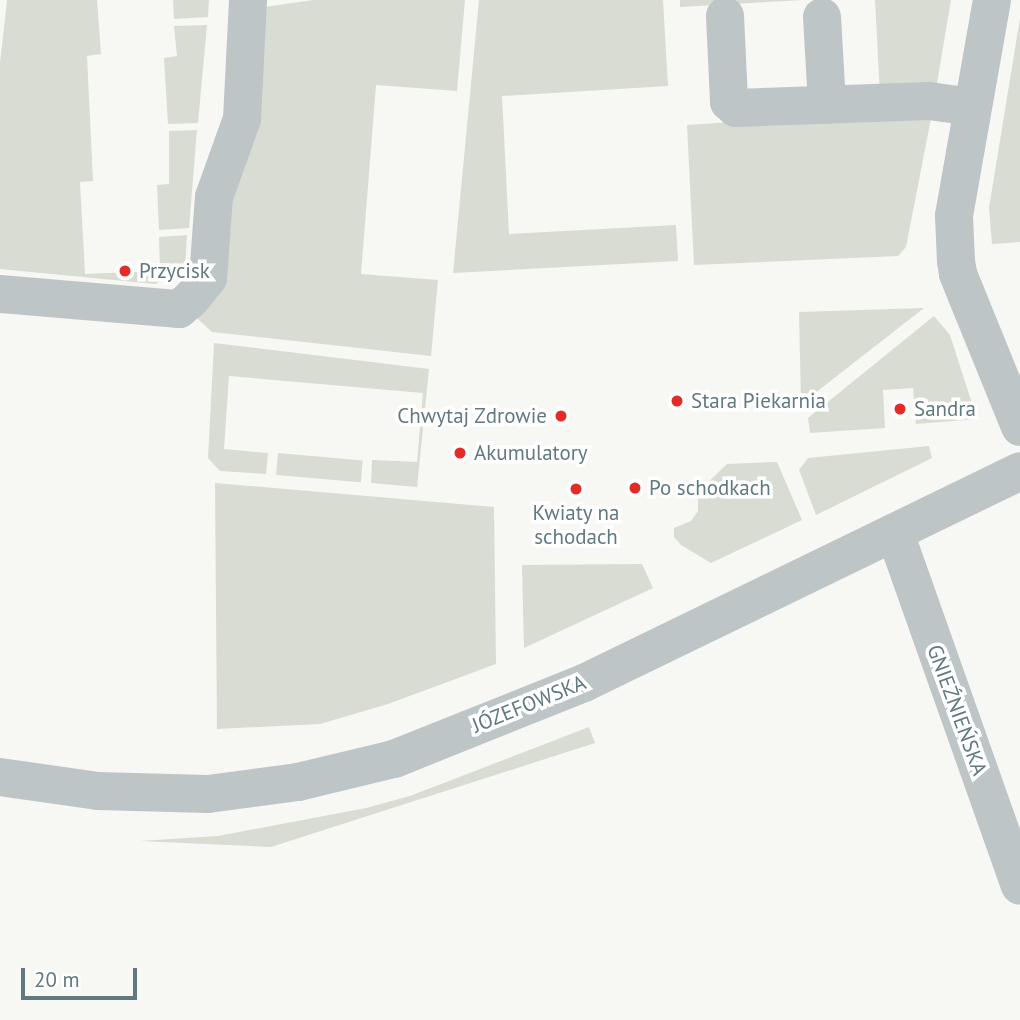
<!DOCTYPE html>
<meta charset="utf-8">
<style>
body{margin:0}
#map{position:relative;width:1020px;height:1020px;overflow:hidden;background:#f7f7f4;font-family:"PT Sans",sans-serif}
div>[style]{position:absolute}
.green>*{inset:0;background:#d8dcd3;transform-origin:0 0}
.minor>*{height:38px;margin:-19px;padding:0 19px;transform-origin:19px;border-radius:19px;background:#bec5c7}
.dots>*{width:19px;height:19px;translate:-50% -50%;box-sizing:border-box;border:4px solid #fff;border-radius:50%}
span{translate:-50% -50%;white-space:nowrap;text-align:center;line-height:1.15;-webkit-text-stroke:7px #fff;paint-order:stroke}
.poi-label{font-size:21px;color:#627980}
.left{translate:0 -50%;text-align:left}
.right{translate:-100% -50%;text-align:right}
.street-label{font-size:21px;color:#627980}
.scale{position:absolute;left:21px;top:968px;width:116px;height:32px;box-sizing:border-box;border:4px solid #627980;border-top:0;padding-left:9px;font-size:21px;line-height:24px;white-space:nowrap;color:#627980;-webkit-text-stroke:5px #fff;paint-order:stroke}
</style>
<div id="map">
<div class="green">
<i style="clip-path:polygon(7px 0,97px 0,101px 54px,87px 56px,93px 181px,80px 182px,85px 274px,160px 271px,159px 237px,187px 235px,185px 269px,155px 284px,0 269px,0 63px)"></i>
<i style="clip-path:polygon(173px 0,209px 0,208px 17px,174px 19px)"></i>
<i style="clip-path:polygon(313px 0,465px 0,457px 91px,376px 85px,361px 274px,438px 280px,431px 356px,212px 332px,187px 309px,257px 8px)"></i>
<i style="clip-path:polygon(479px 0,663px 0,668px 86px,502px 96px,509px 234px,676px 225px,678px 261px,453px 273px)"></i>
<i style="clip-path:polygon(680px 0,803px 0,680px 7px)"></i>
<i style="clip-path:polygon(875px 0,951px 0,935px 95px,880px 95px)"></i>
<i style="clip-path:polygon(1020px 18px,1020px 242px,992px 244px,989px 208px)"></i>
<i style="clip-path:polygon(207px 25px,198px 123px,168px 124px,164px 58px,177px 56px,174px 26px)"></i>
<i style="clip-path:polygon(933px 108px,906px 247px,898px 256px,694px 265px,687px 125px)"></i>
<i style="clip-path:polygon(197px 130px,189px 228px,159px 230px,157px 185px,169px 184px,169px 131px)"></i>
<i style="clip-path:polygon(924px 308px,801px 404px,799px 312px)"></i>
<i style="clip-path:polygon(934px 316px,950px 335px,977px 419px,916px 424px,913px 388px,883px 390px,885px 428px,810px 433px,808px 418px)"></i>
<i style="clip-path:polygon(214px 343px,429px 369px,417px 487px,371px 483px,372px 460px,417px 462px,423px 393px,229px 376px,224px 449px,268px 453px,266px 474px,220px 471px,208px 458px)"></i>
<i style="clip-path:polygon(929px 446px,932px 458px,816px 515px,799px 470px,808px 458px)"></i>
<i style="left:278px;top:453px;width:85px;height:22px;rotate:5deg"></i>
<i style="clip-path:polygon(777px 462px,802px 520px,711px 563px,681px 545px,674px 537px,674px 528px,691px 521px,698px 511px,698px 492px,727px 464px)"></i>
<i style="clip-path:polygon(215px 483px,494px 507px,496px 664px,388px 704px,320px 724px,217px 729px)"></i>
<i style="clip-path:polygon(642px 564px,653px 588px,524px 648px,522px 565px)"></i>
<i style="clip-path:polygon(589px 727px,595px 743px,271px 847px,140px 841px,218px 836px,366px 808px,410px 796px)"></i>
</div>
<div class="minor">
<i style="left:992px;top:0;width:219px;rotate:100deg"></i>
<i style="left:954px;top:216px;width:45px;rotate:87.5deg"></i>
<i style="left:956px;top:261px;width:13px;rotate:81deg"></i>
<i style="left:958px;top:274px;width:165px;rotate:67.9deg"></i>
<i style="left:725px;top:16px;width:86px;rotate:87.3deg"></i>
<i style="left:729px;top:102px;width:9px;rotate:41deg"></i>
<i style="left:736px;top:108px;width:193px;rotate:-2.1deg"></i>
<i style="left:929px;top:101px;width:44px;rotate:7.8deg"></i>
<i style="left:822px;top:17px;width:88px;rotate:86.7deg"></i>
<i style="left:0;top:294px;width:180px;rotate:4.8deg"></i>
<i style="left:179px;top:309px;width:16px;rotate:-40deg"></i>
<i style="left:191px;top:299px;width:27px;rotate:-51deg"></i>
<i style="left:208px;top:278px;width:81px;rotate:-85.8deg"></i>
<i style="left:214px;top:197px;width:83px;rotate:-70.3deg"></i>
<i style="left:242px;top:119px;width:119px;rotate:-87.1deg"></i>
<i style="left:895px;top:533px;width:374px;rotate:70.5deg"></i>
<i style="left:0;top:777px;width:99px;rotate:8.1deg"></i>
<i style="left:98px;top:791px;width:110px;rotate:1.6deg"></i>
<i style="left:208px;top:794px;width:91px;rotate:-7.6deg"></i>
<i style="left:298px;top:782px;width:99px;rotate:-13.5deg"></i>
<i style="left:394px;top:759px;width:205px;rotate:-21.8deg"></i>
<i style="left:584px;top:683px;width:485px;rotate:-25.9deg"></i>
</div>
<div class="dots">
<i style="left:125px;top:271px;background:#e52b26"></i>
<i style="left:677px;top:401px;background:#e52b26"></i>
<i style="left:900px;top:409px;background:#e52b26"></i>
<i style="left:561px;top:416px;background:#e52b26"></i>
<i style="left:460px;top:453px;background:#e52b26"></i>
<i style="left:635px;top:488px;background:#e52b26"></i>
<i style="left:576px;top:489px;background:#e52b26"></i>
</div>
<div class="poi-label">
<span class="left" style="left:139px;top:271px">Przycisk</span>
<span class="left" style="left:691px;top:401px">Stara Piekarnia</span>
<span class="left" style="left:914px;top:409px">Sandra</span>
<span class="right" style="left:547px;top:416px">Chwytaj Zdrowie</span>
<span class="left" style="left:474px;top:453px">Akumulatory</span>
<span class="left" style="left:649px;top:488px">Po schodkach</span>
<span style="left:576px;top:525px">Kwiaty na<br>schodach</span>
</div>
<div class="street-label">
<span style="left:529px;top:704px;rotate:-22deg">JÓZEFOWSKA</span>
<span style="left:957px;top:710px;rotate:70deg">GNIEŹNIEŃSKA</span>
</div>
<div class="scale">20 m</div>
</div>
